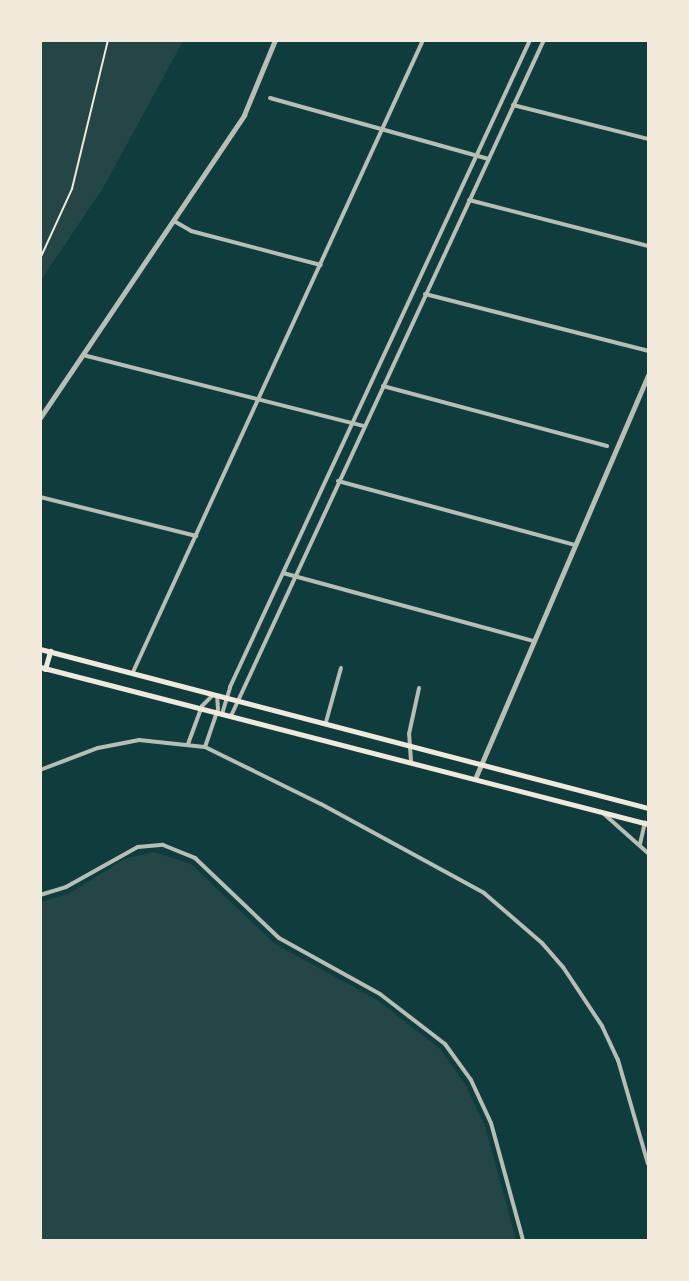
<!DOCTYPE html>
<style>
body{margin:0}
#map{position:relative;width:689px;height:1281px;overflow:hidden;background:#0f3d3e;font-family:Rubik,sans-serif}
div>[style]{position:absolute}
.green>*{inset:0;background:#244646}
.path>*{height:1.5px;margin:-0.75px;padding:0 0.75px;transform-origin:0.75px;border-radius:0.75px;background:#f1e9da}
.minor>*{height:4px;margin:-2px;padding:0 2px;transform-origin:2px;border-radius:2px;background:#b8beb3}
.tertiary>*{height:4.5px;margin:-2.25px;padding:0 2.25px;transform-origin:2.25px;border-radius:2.25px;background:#b8beb3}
.secondary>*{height:5px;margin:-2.5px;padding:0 2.5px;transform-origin:2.5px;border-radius:2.5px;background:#f1e9da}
span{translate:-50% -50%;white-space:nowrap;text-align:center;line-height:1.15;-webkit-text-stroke:4.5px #f1e9da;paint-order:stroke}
.frame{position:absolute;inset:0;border:42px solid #f1e9da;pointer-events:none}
</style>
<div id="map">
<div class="green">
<i style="clip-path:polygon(41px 41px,183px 41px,103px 188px,41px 280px)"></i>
<i style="clip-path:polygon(154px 852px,191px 864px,275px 944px,377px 1000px,440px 1049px,465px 1084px,485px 1126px,516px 1240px,41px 1240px,41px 902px,70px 893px,125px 859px)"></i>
</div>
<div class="path">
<i style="left:40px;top:259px;width:77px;rotate:-65.4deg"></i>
<i style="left:72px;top:189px;width:153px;rotate:-76.4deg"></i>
</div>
<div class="minor">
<i style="left:270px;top:98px;width:226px;rotate:15.6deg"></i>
<i style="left:513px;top:105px;width:139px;rotate:14.1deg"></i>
<i style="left:469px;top:200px;width:185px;rotate:14.4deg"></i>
<i style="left:174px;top:221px;width:20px;rotate:30deg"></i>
<i style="left:191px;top:231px;width:134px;rotate:14.7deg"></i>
<i style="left:425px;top:294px;width:230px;rotate:14.3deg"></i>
<i style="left:83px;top:355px;width:290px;rotate:14.2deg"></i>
<i style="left:383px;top:386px;width:232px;rotate:15deg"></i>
<i style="left:338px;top:481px;width:246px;rotate:15.1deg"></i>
<i style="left:40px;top:497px;width:161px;rotate:14deg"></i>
<i style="left:283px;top:573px;width:259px;rotate:15.2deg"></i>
<i style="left:133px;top:672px;width:695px;rotate:-65.35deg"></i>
<i style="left:222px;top:714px;width:28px;rotate:-73deg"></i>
<i style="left:230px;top:687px;width:713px;rotate:-65.12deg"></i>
<i style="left:231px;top:716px;width:745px;rotate:-65.16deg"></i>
<i style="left:326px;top:722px;width:56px;rotate:-74.5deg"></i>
<i style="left:188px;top:744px;width:40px;rotate:-69.8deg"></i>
<i style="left:202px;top:706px;width:16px;rotate:-45deg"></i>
<i style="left:205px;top:747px;width:40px;rotate:-71.1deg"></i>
<i style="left:218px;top:709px;width:14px;rotate:-94deg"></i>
<i style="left:411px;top:761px;width:27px;rotate:-94deg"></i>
<i style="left:409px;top:734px;width:47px;rotate:-77.7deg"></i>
<i style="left:40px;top:770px;width:62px;rotate:-20.8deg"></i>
<i style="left:98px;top:748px;width:42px;rotate:-11deg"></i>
<i style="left:139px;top:740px;width:66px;rotate:6.1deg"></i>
<i style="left:205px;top:747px;width:129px;rotate:26.2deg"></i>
<i style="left:321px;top:804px;width:186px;rotate:28.6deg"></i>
<i style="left:484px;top:893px;width:77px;rotate:40.8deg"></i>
<i style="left:542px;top:943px;width:32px;rotate:49deg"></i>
<i style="left:563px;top:967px;width:71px;rotate:56.5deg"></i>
<i style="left:602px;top:1026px;width:38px;rotate:65deg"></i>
<i style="left:618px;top:1060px;width:108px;rotate:73.9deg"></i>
<i style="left:604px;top:814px;width:59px;rotate:41.6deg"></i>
<i style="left:640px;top:844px;width:22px;rotate:-77deg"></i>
<i style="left:40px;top:895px;width:27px;rotate:-17deg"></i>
<i style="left:66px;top:887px;width:82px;rotate:-29.1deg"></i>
<i style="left:138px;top:847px;width:25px;rotate:-5deg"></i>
<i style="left:163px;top:845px;width:35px;rotate:22deg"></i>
<i style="left:195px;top:858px;width:116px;rotate:43.6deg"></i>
<i style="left:279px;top:938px;width:115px;rotate:29deg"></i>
<i style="left:380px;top:994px;width:82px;rotate:37.6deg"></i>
<i style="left:445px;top:1044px;width:44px;rotate:54.2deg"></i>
<i style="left:471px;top:1080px;width:47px;rotate:65.1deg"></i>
<i style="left:491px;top:1123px;width:121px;rotate:74.7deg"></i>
</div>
<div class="tertiary">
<i style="left:40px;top:418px;width:365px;rotate:-56deg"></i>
<i style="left:244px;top:115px;width:81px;rotate:-67.5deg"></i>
<i style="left:475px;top:779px;width:439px;rotate:-66.8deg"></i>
</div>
<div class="secondary">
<i style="left:40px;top:649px;width:628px;rotate:14.66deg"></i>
<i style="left:40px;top:667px;width:628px;rotate:14.48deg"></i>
<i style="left:45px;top:669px;width:19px;rotate:-74deg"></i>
</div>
<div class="frame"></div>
</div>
